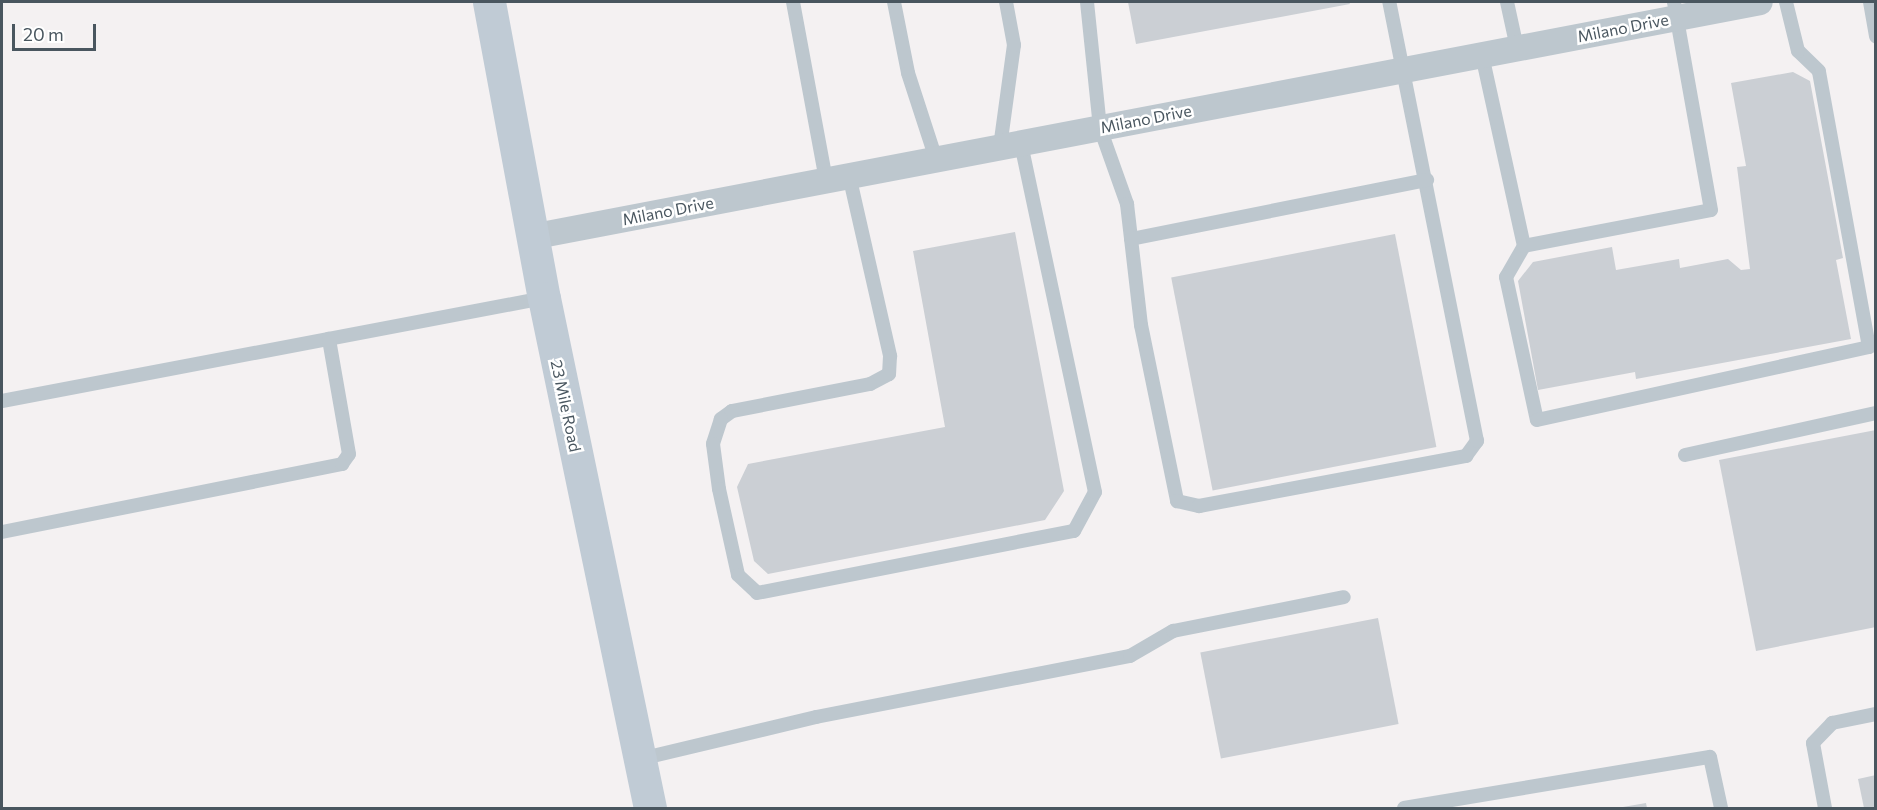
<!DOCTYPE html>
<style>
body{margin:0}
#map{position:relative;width:1877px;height:810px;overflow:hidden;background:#f4f1f2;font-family:Commissioner,sans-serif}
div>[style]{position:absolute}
.building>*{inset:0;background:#cbcfd4;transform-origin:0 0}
.lane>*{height:14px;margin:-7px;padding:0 7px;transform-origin:7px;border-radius:7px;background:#bdc7ce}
.street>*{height:26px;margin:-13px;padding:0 13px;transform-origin:13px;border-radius:13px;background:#bdc7ce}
.secondary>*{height:33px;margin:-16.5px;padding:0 16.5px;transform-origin:16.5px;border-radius:16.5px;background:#c0cbd5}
span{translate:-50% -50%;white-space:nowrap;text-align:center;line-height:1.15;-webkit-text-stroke:5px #fff;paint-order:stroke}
.street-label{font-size:16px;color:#49565f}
.frame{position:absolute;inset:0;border:3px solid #49565f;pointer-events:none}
.scale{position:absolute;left:12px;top:24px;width:84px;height:27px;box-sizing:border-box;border:3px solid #49565f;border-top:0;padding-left:8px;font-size:18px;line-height:21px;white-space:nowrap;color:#49565f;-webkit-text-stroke:4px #fff;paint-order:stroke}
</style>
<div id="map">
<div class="building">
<i style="clip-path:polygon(1128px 2px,1349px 2px,1350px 4px,1136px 44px)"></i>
<i style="clip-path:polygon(1793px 72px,1810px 81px,1843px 258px,1836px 260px,1851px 339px,1636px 379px,1635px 372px,1538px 390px,1518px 281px,1533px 262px,1612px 247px,1616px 270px,1679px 259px,1680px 268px,1728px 259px,1741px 270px,1750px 269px,1737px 167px,1746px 166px,1731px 83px)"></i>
<i style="clip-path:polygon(1015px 232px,1064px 491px,1045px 520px,768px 574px,754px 561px,737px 487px,748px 464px,945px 427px,913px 251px)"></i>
<i style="left:1395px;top:234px;width:217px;height:228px;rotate:79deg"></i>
<i style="clip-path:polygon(1876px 430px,1876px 627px,1756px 651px,1719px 460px)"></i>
<i style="left:1378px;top:618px;width:108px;height:181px;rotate:79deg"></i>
<i style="clip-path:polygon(1876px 775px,1876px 808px,1864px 808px,1858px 779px)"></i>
<i style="clip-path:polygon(1646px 803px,1647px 808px,1623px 808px,1623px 807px)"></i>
</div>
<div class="lane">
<i style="left:793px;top:2px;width:181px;rotate:79.5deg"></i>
<i style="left:894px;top:2px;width:72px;rotate:78.8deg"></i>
<i style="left:908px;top:73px;width:90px;rotate:72deg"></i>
<i style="left:1087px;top:2px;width:127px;rotate:84.1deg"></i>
<i style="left:1100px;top:128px;width:81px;rotate:70.4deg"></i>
<i style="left:1127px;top:204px;width:122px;rotate:83.4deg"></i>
<i style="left:1141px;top:325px;width:180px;rotate:78.4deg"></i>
<i style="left:1177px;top:501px;width:23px;rotate:13deg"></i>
<i style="left:1199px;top:506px;width:272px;rotate:-10.6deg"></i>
<i style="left:1466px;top:456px;width:19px;rotate:-54deg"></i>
<i style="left:1477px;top:441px;width:448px;rotate:-101.3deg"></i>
<i style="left:1507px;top:2px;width:47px;rotate:77.7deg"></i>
<i style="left:1870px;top:2px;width:35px;rotate:80deg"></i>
<i style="left:1482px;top:55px;width:196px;rotate:77.6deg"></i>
<i style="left:1524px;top:246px;width:36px;rotate:120deg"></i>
<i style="left:1506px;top:277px;width:146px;rotate:77.8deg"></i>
<i style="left:1537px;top:420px;width:340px;rotate:-12.4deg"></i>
<i style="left:1869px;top:347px;width:280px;rotate:-100.3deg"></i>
<i style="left:1819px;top:71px;width:29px;rotate:-136deg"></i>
<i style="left:1798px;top:51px;width:50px;rotate:-103.8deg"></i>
<i style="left:1000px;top:147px;width:103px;rotate:-82.2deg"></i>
<i style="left:1014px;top:45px;width:44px;rotate:-100.5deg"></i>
<i style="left:849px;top:175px;width:186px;rotate:77.2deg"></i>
<i style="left:890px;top:356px;width:18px;rotate:93deg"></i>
<i style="left:889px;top:374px;width:21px;rotate:152deg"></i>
<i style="left:870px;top:384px;width:141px;rotate:168.9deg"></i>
<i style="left:732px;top:411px;width:14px;rotate:144deg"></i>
<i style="left:721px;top:419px;width:26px;rotate:108deg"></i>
<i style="left:713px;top:444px;width:45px;rotate:82.4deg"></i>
<i style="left:719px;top:489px;width:88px;rotate:77.5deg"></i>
<i style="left:738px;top:575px;width:26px;rotate:43deg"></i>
<i style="left:757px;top:593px;width:323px;rotate:-11.1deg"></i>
<i style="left:1074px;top:531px;width:44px;rotate:-61.7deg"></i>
<i style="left:1095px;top:492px;width:357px;rotate:-102deg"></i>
<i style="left:1131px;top:239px;width:302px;rotate:-11.3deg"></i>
<i style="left:1524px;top:246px;width:190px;rotate:-10.9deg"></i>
<i style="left:1711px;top:210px;width:211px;rotate:-100.1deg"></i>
<i style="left:2px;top:401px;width:552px;rotate:-10.76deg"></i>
<i style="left:1685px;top:455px;width:196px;rotate:-12.4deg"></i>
<i style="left:2px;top:532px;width:347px;rotate:-11.3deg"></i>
<i style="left:342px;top:464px;width:12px;rotate:-55deg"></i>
<i style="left:349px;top:454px;width:117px;rotate:-99.9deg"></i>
<i style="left:640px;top:759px;width:181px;rotate:-13.4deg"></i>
<i style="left:816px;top:717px;width:320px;rotate:-11deg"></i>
<i style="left:1130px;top:656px;width:50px;rotate:-30.2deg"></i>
<i style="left:1173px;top:631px;width:174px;rotate:-11.2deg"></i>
<i style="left:1404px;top:808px;width:310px;rotate:-9.5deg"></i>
<i style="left:1710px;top:757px;width:52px;rotate:77.8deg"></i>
<i style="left:1825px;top:808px;width:66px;rotate:-100.5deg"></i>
<i style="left:1813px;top:743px;width:28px;rotate:-46deg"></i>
<i style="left:1832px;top:723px;width:45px;rotate:-11.6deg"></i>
</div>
<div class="street">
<i style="left:531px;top:237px;width:1251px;rotate:-10.82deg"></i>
</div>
<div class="secondary">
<i style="left:489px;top:2px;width:301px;rotate:79.5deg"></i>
<i style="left:544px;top:298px;width:521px;rotate:78.26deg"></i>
</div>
<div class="street-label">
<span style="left:1623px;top:28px;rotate:-11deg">Milano Drive</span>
<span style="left:1146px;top:119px;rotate:-11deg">Milano Drive</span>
<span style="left:668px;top:211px;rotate:-11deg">Milano Drive</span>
<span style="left:566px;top:406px;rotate:78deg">23 Mile Road</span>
</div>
<div class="frame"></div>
<div class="scale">20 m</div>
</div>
